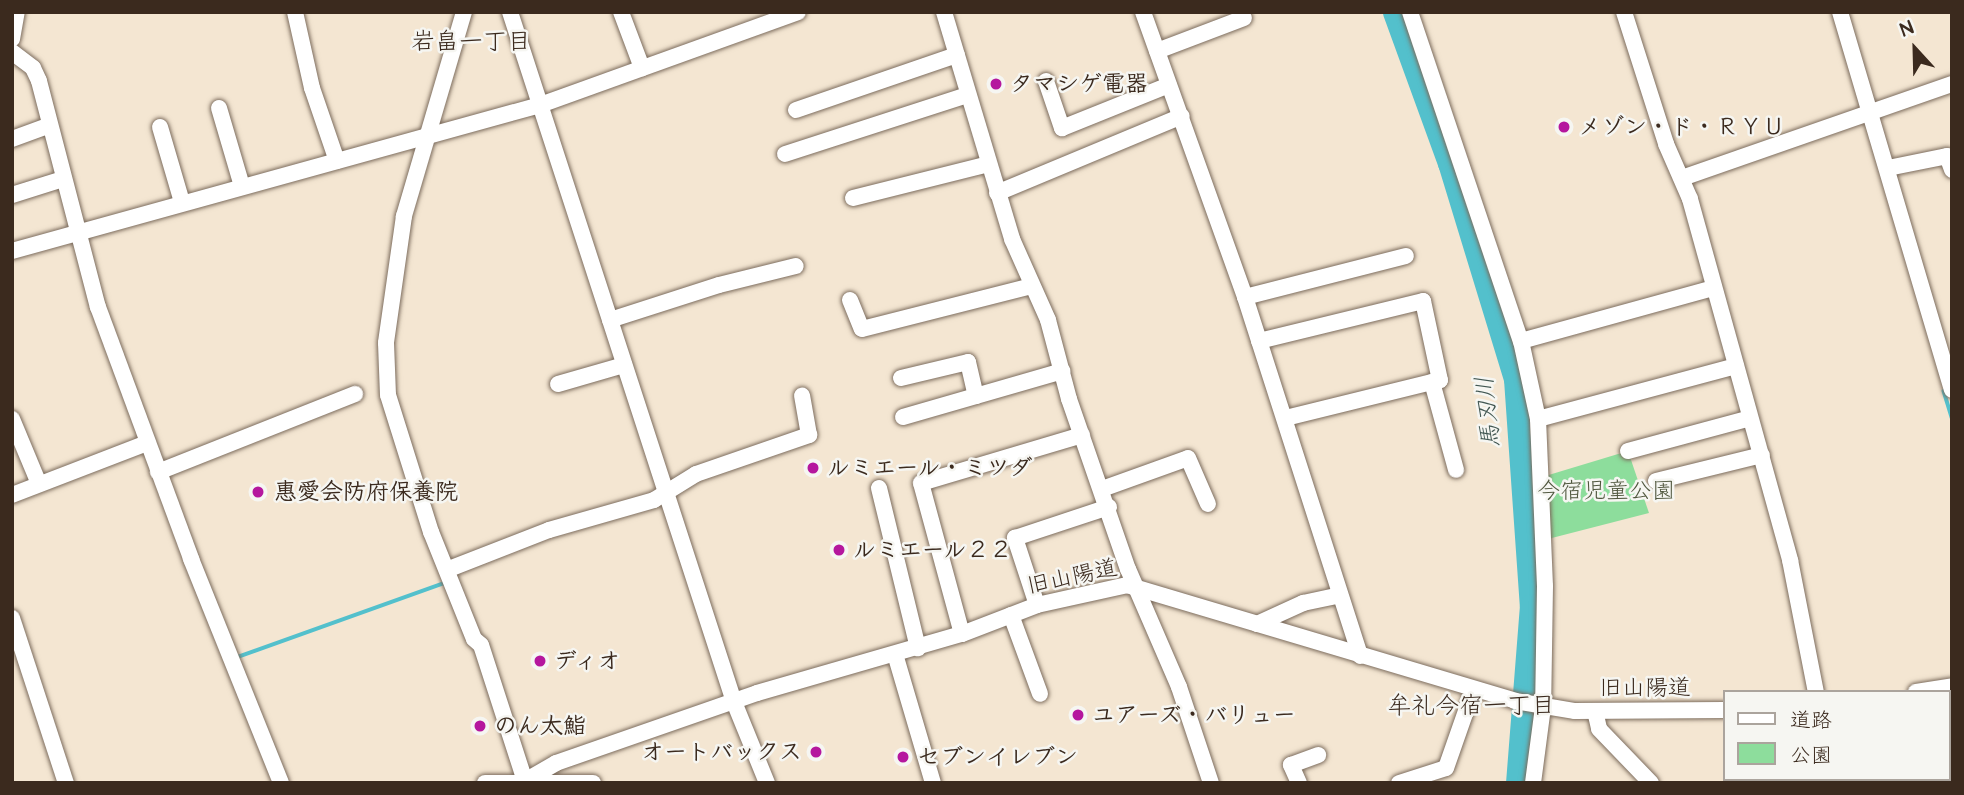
<!DOCTYPE html>
<meta charset="utf-8">
<style>
body{margin:0}
#map{position:relative;width:1964px;height:795px;overflow:hidden;background:#f4e6d2;font-family:"Architects Daughter","Klee One",sans-serif}
div>[style]{position:absolute}
.green>*{inset:0;background:#8ddd9c}
.stream>*{height:3.5px;margin:-1.75px;padding:0 1.75px;transform-origin:1.75px;border-radius:1.75px;background:#53c0cc}
.river>*{height:23px;margin:-11.5px;padding:0 11.5px;transform-origin:11.5px;border-radius:11.5px;background:#53c0cc}
.roads{filter:drop-shadow(0 0 2px #7c6c5d) drop-shadow(0 0 2px #7c6c5d)}
.minor>*{height:16px;margin:-8px;padding:0 8px;transform-origin:8px;border-radius:8px;background:#fff}
.dots>*{width:19px;height:19px;translate:-50% -50%;box-sizing:border-box;border:4px solid #f6f6f2;border-radius:50%}
span{translate:-50% -50%;white-space:nowrap;text-align:center;line-height:1.15;-webkit-text-stroke:5px #f6f6f2;paint-order:stroke}
.poi-label{font-size:23px;color:#3b2a1e;font-weight:700}
.left{translate:0 -50%;text-align:left}
.right{translate:-100% -50%;text-align:right}
.park-label{font-size:23px;color:#50573e}
.street-label{font-size:23px;color:#3b2a1e}
.neighbourhood-label{font-size:24px;color:#3b2a1e}
.water-label{font-size:24px;color:#425752;font-style:italic}
.frame{position:absolute;inset:0;border:14px solid #3b2a1e;pointer-events:none}
.legend{position:absolute;left:1723px;top:690px;width:228px;height:91px;box-sizing:border-box;background:#f6f6f2;border:2px solid #aba49d;margin:0;padding:9px 12px;list-style:none;font-size:21px;color:#3b2a1e}
.legend li{display:flex;align-items:center;gap:14px;height:35px}
.legend b{width:35px;border:2px solid #aba49d}
.north{position:absolute;left:1880px;top:14px;width:70px;height:70px;-webkit-text-stroke:5px #f6f6f2;paint-order:stroke;rotate:338deg;font-size:19px;font-weight:700;line-height:28px;text-align:center;color:#3b2a1e}
.north::after{content:'';display:block;margin:auto;width:24px;height:32px;background:#3b2a1e;clip-path:polygon(50% 0,100% 100%,50% 72%,0 100%)}
</style>
<div id="map">
<div class="green">
<i style="clip-path:polygon(1628px 451px,1649px 513px,1544px 540px,1542px 477px)"></i>
</div>
<div class="stream">
<i style="left:1944px;top:391px;width:28px;rotate:73deg"></i>
<i style="left:238px;top:657px;width:222px;rotate:-19.7deg"></i>
</div>
<div class="river">
<i style="left:1394px;top:12px;width:161px;rotate:70deg"></i>
<i style="left:1449px;top:163px;width:226px;rotate:73deg"></i>
<i style="left:1515px;top:379px;width:227px;rotate:86deg"></i>
<i style="left:1531px;top:605px;width:179px;rotate:94.5deg"></i>
</div>
<div class="roads">
<div class="minor">
<i style="left:295px;top:12px;width:78px;rotate:77.4deg"></i>
<i style="left:312px;top:88px;width:77px;rotate:71.1deg"></i>
<i style="left:464px;top:12px;width:213px;rotate:106.4deg"></i>
<i style="left:404px;top:216px;width:128px;rotate:98.1deg"></i>
<i style="left:386px;top:343px;width:52px;rotate:87.8deg"></i>
<i style="left:388px;top:395px;width:144px;rotate:72.6deg"></i>
<i style="left:431px;top:532px;width:115px;rotate:68.1deg"></i>
<i style="left:474px;top:639px;width:9px;rotate:41deg"></i>
<i style="left:481px;top:645px;width:143px;rotate:72.1deg"></i>
<i style="left:525px;top:781px;width:36px;rotate:-30deg"></i>
<i style="left:556px;top:763px;width:213px;rotate:-19.2deg"></i>
<i style="left:757px;top:693px;width:213px;rotate:-16.1deg"></i>
<i style="left:962px;top:634px;width:80px;rotate:-21.1deg"></i>
<i style="left:1037px;top:605px;width:92px;rotate:-12.5deg"></i>
<i style="left:1127px;top:585px;width:405px;rotate:16.6deg"></i>
<i style="left:1515px;top:701px;width:61px;rotate:9.5deg"></i>
<i style="left:1575px;top:711px;width:149px;rotate:-0.4deg"></i>
<i style="left:510px;top:12px;width:725px;rotate:72.01deg"></i>
<i style="left:734px;top:702px;width:87px;rotate:67.8deg"></i>
<i style="left:621px;top:12px;width:60px;rotate:69.4deg"></i>
<i style="left:944px;top:12px;width:237px;rotate:73.3deg"></i>
<i style="left:1012px;top:239px;width:89px;rotate:66deg"></i>
<i style="left:1048px;top:320px;width:82px;rotate:75.1deg"></i>
<i style="left:1069px;top:399px;width:180px;rotate:70.9deg"></i>
<i style="left:1128px;top:569px;width:129px;rotate:66.6deg"></i>
<i style="left:1179px;top:687px;width:101px;rotate:71.6deg"></i>
<i style="left:1143px;top:12px;width:303px;rotate:70.3deg"></i>
<i style="left:1245px;top:297px;width:377px;rotate:72.2deg"></i>
<i style="left:1410px;top:12px;width:347px;rotate:71.4deg"></i>
<i style="left:1521px;top:341px;width:80px;rotate:77.7deg"></i>
<i style="left:1538px;top:419px;width:167px;rotate:87.6deg"></i>
<i style="left:1545px;top:586px;width:121px;rotate:90.9deg"></i>
<i style="left:1543px;top:707px;width:77px;rotate:97.5deg"></i>
<i style="left:1624px;top:12px;width:139px;rotate:72.3deg"></i>
<i style="left:1666px;top:144px;width:60px;rotate:66.4deg"></i>
<i style="left:1690px;top:199px;width:375px;rotate:74.5deg"></i>
<i style="left:1790px;top:560px;width:135px;rotate:78.9deg"></i>
<i style="left:1840px;top:12px;width:394px;rotate:73.5deg"></i>
<i style="left:12px;top:39px;width:27px;rotate:-80deg"></i>
<i style="left:1157px;top:51px;width:93px;rotate:-20.8deg"></i>
<i style="left:12px;top:52px;width:26px;rotate:37deg"></i>
<i style="left:33px;top:68px;width:14px;rotate:65deg"></i>
<i style="left:39px;top:81px;width:234px;rotate:75.4deg"></i>
<i style="left:98px;top:307px;width:269px;rotate:69.7deg"></i>
<i style="left:191px;top:559px;width:241px;rotate:68.1deg"></i>
<i style="left:1046px;top:81px;width:50px;rotate:71.2deg"></i>
<i style="left:1062px;top:128px;width:115px;rotate:-21.9deg"></i>
<i style="left:219px;top:108px;width:81px;rotate:73.6deg"></i>
<i style="left:796px;top:110px;width:170px;rotate:-18.9deg"></i>
<i style="left:160px;top:127px;width:78px;rotate:73.7deg"></i>
<i style="left:12px;top:139px;width:40px;rotate:-20.2deg"></i>
<i style="left:785px;top:154px;width:192px;rotate:-17.9deg"></i>
<i style="left:1888px;top:168px;width:60px;rotate:-11.5deg"></i>
<i style="left:1947px;top:156px;width:15px;rotate:70deg"></i>
<i style="left:1682px;top:178px;width:286px;rotate:-19.2deg"></i>
<i style="left:997px;top:193px;width:200px;rotate:-22.6deg"></i>
<i style="left:12px;top:195px;width:53px;rotate:-17.4deg"></i>
<i style="left:853px;top:198px;width:139px;rotate:-14.1deg"></i>
<i style="left:12px;top:251px;width:548px;rotate:-15.46deg"></i>
<i style="left:540px;top:105px;width:274px;rotate:-19.8deg"></i>
<i style="left:1245px;top:297px;width:166px;rotate:-14.3deg"></i>
<i style="left:850px;top:300px;width:31px;rotate:68deg"></i>
<i style="left:862px;top:329px;width:175px;rotate:-14.2deg"></i>
<i style="left:610px;top:320px;width:114px;rotate:-17.8deg"></i>
<i style="left:719px;top:285px;width:79px;rotate:-13.9deg"></i>
<i style="left:1259px;top:341px;width:169px;rotate:-13.7deg"></i>
<i style="left:1423px;top:301px;width:81px;rotate:77.9deg"></i>
<i style="left:1440px;top:380px;width:160px;rotate:166.2deg"></i>
<i style="left:1521px;top:341px;width:199px;rotate:-15.4deg"></i>
<i style="left:901px;top:378px;width:69px;rotate:-13.4deg"></i>
<i style="left:968px;top:362px;width:35px;rotate:77deg"></i>
<i style="left:1432px;top:382px;width:91px;rotate:74.7deg"></i>
<i style="left:558px;top:384px;width:69px;rotate:-16.1deg"></i>
<i style="left:903px;top:417px;width:166px;rotate:-16.1deg"></i>
<i style="left:12px;top:419px;width:70px;rotate:67.4deg"></i>
<i style="left:1538px;top:419px;width:205px;rotate:-15deg"></i>
<i style="left:1628px;top:451px;width:126px;rotate:-15.1deg"></i>
<i style="left:158px;top:472px;width:212px;rotate:-21.6deg"></i>
<i style="left:1656px;top:481px;width:109px;rotate:-13.8deg"></i>
<i style="left:879px;top:488px;width:165px;rotate:76.3deg"></i>
<i style="left:1102px;top:489px;width:91px;rotate:-19.8deg"></i>
<i style="left:1188px;top:458px;width:50px;rotate:66.5deg"></i>
<i style="left:12px;top:495px;width:145px;rotate:-21.1deg"></i>
<i style="left:449px;top:569px;width:107px;rotate:-21.3deg"></i>
<i style="left:549px;top:530px;width:109px;rotate:-15.9deg"></i>
<i style="left:654px;top:500px;width:49px;rotate:-31.8deg"></i>
<i style="left:696px;top:474px;width:120px;rotate:-19deg"></i>
<i style="left:809px;top:435px;width:40px;rotate:-100deg"></i>
<i style="left:1037px;top:605px;width:71px;rotate:-108.2deg"></i>
<i style="left:1015px;top:538px;width:99px;rotate:-18.3deg"></i>
<i style="left:1011px;top:615px;width:84px;rotate:69.8deg"></i>
<i style="left:12px;top:618px;width:174px;rotate:71.9deg"></i>
<i style="left:1257px;top:624px;width:51px;rotate:-24.5deg"></i>
<i style="left:1303px;top:603px;width:38px;rotate:-12deg"></i>
<i style="left:962px;top:634px;width:156px;rotate:-105.2deg"></i>
<i style="left:921px;top:483px;width:168px;rotate:-16.6deg"></i>
<i style="left:895px;top:654px;width:134px;rotate:73.6deg"></i>
<i style="left:1916px;top:692px;width:36px;rotate:-9deg"></i>
<i style="left:1595px;top:711px;width:18px;rotate:77deg"></i>
<i style="left:1599px;top:729px;width:75px;rotate:46.1deg"></i>
<i style="left:485px;top:783px;width:108px"></i>
<i style="left:1299px;top:783px;width:20px;rotate:-114deg"></i>
<i style="left:1291px;top:765px;width:29px;rotate:-20deg"></i>
<i style="left:1399px;top:783px;width:49px;rotate:-17.7deg"></i>
<i style="left:1446px;top:768px;width:82px;rotate:-70.7deg"></i>
<i style="left:1821px;top:783px;width:4px;rotate:-90deg"></i>
</div>
</div>
<div class="dots">
<i style="left:996px;top:84px;background:#b5179e"></i>
<i style="left:1564px;top:127px;background:#b5179e"></i>
<i style="left:813px;top:468px;background:#b5179e"></i>
<i style="left:258px;top:492px;background:#b5179e"></i>
<i style="left:839px;top:550px;background:#b5179e"></i>
<i style="left:540px;top:661px;background:#b5179e"></i>
<i style="left:1078px;top:715px;background:#b5179e"></i>
<i style="left:480px;top:726px;background:#b5179e"></i>
<i style="left:816px;top:752px;background:#b5179e"></i>
<i style="left:903px;top:757px;background:#b5179e"></i>
</div>
<div class="poi-label">
<span class="left" style="left:1010px;top:84px">タマシゲ電器</span>
<span class="left" style="left:1578px;top:127px">メゾン・ド・ＲＹＵ</span>
<span class="left" style="left:827px;top:468px">ルミエール・ミツダ</span>
<span class="left" style="left:274px;top:492px">惠愛会防府保養院</span>
<span class="left" style="left:853px;top:550px">ルミエール２２</span>
<span class="left" style="left:554px;top:661px">ディオ</span>
<span class="left" style="left:1092px;top:715px">ユアーズ・バリュー</span>
<span class="left" style="left:494px;top:726px">のん太鮨</span>
<span class="right" style="left:802px;top:752px">オートバックス</span>
<span class="left" style="left:917px;top:757px">セブンイレブン</span>
</div>
<div class="park-label">
<span style="left:1606px;top:491px">今宿児童公園</span>
</div>
<div class="street-label">
<span style="left:1072px;top:577px;rotate:-12deg">旧山陽道</span>
<span style="left:1645px;top:688px">旧山陽道</span>
</div>
<div class="neighbourhood-label">
<span style="left:471px;top:43px">岩畠一丁目</span>
<span style="left:1471px;top:707px">牟礼今宿一丁目</span>
</div>
<div class="water-label">
<span style="left:1489px;top:412px;rotate:-96deg">馬刃川</span>
</div>
<div class="frame"></div>
<ul class="legend">
<li><b style="height:9px;background:#fff"></b>道路</li>
<li><b style="height:19px;background:#8ddd9c"></b>公園</li>
</ul>
<div class="north">N</div>
</div>
